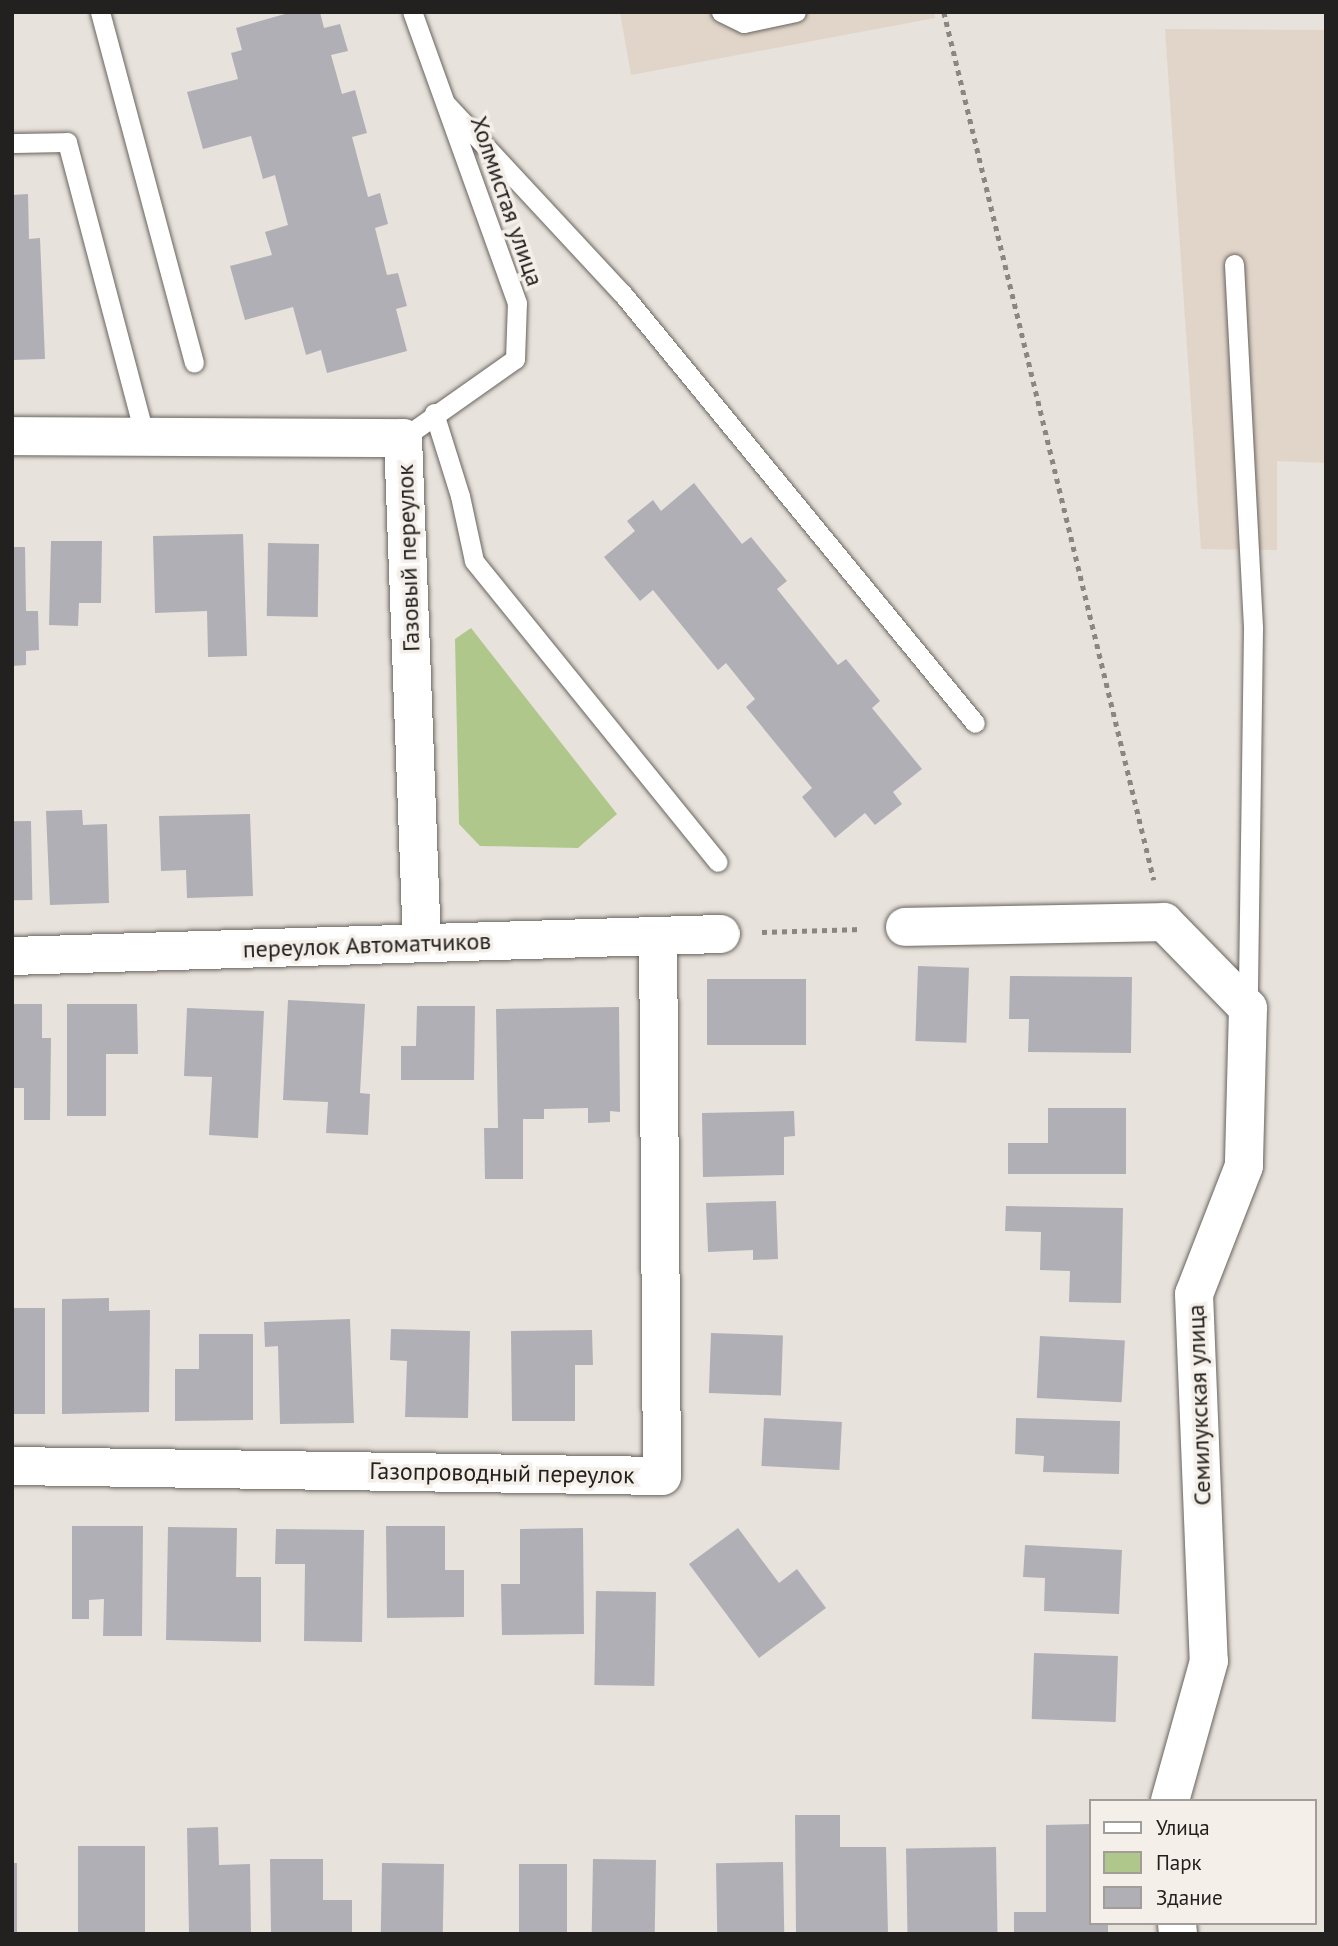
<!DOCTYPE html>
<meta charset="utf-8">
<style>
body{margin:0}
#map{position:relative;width:1338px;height:1946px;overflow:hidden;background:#e7e2db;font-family:"PT Sans",sans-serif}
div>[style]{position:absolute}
.built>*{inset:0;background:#e1d5c9}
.green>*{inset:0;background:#afc78a}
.building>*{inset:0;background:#b1afb6;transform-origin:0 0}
.path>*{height:4.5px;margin-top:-2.25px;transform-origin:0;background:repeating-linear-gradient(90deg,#8a8681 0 5px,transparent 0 10px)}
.roads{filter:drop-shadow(0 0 2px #69645f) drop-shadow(0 0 2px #69645f)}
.lane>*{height:19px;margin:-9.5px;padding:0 9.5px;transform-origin:9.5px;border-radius:9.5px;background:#fff}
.street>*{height:38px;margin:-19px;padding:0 19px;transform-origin:19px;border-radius:19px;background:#fff}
span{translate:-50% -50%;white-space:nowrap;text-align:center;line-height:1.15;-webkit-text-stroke:7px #f5efe9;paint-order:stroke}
.street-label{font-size:24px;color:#23211f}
.frame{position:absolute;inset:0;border:14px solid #23211f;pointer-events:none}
.legend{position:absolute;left:1089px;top:1799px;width:228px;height:126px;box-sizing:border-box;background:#f5efe9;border:2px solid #a19d98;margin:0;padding:9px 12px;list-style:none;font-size:21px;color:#23211f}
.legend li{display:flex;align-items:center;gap:14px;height:35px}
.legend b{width:35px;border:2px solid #a19d98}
</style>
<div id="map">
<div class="built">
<i style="clip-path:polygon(620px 12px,934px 12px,935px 18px,631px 75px)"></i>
<i style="clip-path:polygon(1165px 29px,1326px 30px,1326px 463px,1277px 461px,1277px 550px,1201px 549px)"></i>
</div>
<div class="green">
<i style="clip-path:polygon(471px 628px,617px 814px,578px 848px,480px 846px,459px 824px,455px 639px)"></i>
</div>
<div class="building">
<i style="clip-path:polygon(292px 12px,320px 12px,324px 28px,340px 24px,348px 51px,331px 55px,342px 94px,355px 90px,367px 133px,352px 137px,368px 197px,380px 193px,388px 224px,375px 228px,387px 275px,398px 273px,407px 306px,396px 309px,407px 351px,327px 373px,321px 350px,306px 355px,293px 307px,245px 320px,230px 266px,272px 255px,265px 232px,288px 225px,275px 175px,263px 179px,251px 136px,203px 149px,187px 92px,238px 79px,231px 53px,242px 50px,236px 28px)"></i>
<i style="clip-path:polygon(28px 194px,29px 239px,40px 238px,45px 359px,12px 360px,12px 195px)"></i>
<i style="clip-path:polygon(694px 483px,742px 544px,751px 537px,787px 581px,777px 589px,838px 665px,846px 659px,880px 701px,872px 708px,922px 769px,893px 792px,902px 804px,875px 825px,865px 813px,835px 838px,802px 797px,812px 788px,746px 707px,755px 699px,726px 663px,718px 670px,653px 590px,640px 601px,604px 557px,635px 531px,627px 521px,653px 500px,661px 511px)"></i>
<i style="clip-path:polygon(243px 534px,247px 656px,208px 657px,207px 611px,155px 613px,153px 536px)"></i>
<i style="clip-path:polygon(51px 541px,102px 541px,101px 603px,79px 603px,78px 626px,49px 625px)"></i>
<i style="left:268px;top:543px;width:51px;height:73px;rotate:1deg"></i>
<i style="clip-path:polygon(12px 547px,25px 547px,26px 611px,38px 611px,39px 650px,26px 651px,26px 665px,12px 666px)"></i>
<i style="clip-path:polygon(82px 810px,83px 825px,107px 824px,109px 903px,50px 905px,46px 811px)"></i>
<i style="clip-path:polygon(250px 814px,253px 896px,187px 898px,186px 870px,161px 871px,159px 816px)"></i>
<i style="left:31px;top:821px;width:79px;height:19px;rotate:89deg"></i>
<i style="left:918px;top:966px;width:51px;height:75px;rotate:2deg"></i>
<i style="clip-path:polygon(1010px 976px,1132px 977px,1131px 1053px,1028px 1052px,1029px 1019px,1009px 1019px)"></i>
<i style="left:806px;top:979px;width:66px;height:99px;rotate:90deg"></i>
<i style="clip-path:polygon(288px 1000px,365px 1004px,360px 1093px,370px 1094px,368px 1135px,326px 1133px,328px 1102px,283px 1100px)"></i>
<i style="clip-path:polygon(12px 1004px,42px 1004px,42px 1038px,51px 1038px,50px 1120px,24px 1120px,24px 1088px,12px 1088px)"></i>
<i style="clip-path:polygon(67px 1004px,137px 1004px,138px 1054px,106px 1054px,106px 1116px,67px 1116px)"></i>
<i style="clip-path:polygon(417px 1006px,475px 1006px,474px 1080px,401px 1080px,401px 1046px,416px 1046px)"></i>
<i style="clip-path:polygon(619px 1007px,620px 1112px,610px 1111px,610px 1122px,588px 1123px,588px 1108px,544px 1109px,544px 1119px,523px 1119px,523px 1179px,485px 1179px,484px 1128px,498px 1128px,496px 1009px)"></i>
<i style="clip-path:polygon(187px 1008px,264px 1011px,258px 1138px,209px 1135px,212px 1077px,184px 1076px)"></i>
<i style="clip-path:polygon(1048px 1108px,1126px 1108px,1126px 1174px,1008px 1174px,1008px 1143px,1048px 1143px)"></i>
<i style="clip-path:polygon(794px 1111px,795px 1136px,784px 1137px,784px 1175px,703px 1177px,702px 1113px)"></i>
<i style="clip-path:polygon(776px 1201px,778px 1259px,753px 1260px,753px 1250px,708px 1252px,706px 1203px)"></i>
<i style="clip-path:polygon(1006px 1206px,1123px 1208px,1121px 1303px,1069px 1302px,1070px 1271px,1040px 1270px,1041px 1232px,1005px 1231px)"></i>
<i style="clip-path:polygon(109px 1298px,109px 1311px,150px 1310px,149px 1412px,62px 1414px,62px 1299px)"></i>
<i style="left:12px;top:1308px;width:33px;height:106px"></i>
<i style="clip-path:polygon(350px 1319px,354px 1423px,280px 1424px,278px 1346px,265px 1347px,264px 1322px)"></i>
<i style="clip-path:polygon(391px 1329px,470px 1331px,468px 1418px,405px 1417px,407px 1361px,390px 1360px)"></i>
<i style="clip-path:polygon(592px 1330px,593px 1365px,575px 1365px,575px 1421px,512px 1421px,511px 1331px)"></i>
<i style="left:711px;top:1333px;width:72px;height:60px;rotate:2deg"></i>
<i style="clip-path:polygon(199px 1334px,253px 1334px,253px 1420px,175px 1421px,175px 1369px,199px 1369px)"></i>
<i style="left:1040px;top:1336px;width:85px;height:62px;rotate:3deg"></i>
<i style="left:764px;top:1418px;width:78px;height:48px;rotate:3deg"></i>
<i style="clip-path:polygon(1016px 1418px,1120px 1421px,1119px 1474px,1043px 1472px,1044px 1456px,1015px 1454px)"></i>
<i style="clip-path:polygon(72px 1526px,143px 1526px,142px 1636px,103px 1636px,104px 1599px,89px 1600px,89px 1619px,72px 1619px)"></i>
<i style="clip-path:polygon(386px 1526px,445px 1526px,445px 1570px,464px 1570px,464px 1617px,387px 1618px)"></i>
<i style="clip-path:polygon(168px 1527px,237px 1528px,236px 1577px,261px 1577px,261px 1642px,166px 1640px)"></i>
<i style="clip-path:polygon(583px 1528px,584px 1634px,502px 1635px,501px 1584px,520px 1584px,520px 1529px)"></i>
<i style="clip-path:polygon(738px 1528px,779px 1583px,797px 1569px,826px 1608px,759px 1658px,689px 1564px)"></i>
<i style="clip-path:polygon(276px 1529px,364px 1530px,362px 1642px,304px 1641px,305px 1564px,275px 1564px)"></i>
<i style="clip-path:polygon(1025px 1545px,1122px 1550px,1119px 1614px,1044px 1611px,1045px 1578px,1023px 1577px)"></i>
<i style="left:596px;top:1591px;width:60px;height:94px;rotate:1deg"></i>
<i style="left:1034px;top:1653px;width:84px;height:66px;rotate:2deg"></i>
<i style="clip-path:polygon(795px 1815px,840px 1815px,840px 1847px,886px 1847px,888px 1934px,796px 1934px)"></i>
<i style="clip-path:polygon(1091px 1824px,1091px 1923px,1108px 1923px,1108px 1934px,1014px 1934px,1014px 1912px,1046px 1912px,1046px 1825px)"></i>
<i style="clip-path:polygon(218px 1827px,219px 1865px,250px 1864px,251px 1934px,189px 1934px,187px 1828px)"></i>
<i style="left:78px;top:1846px;width:67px;height:88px"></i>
<i style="left:996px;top:1847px;width:87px;height:90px;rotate:89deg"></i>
<i style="clip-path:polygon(270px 1859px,323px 1859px,323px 1900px,352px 1900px,352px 1934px,271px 1934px)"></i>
<i style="left:593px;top:1859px;width:63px;height:75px;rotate:1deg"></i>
<i style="left:783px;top:1862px;width:72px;height:67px;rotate:89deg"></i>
<i style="left:12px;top:1863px;width:5px;height:71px"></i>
<i style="left:382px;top:1863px;width:62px;height:71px;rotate:1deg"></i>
<i style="left:519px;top:1864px;width:48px;height:70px"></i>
</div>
<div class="path">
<i style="left:944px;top:12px;width:893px;rotate:76.4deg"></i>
<i style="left:762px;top:932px;width:100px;rotate:-1.7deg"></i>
</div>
<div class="roads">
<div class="lane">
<i style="left:100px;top:12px;width:363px;rotate:75deg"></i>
<i style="left:721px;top:12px;width:25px;rotate:26deg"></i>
<i style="left:744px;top:23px;width:53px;rotate:-11.9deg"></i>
<i style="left:447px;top:105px;width:257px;rotate:47.1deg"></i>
<i style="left:622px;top:293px;width:556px;rotate:50.62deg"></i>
<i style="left:12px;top:143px;width:55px;rotate:-1deg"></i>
<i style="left:67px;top:142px;width:305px;rotate:75.2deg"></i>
<i style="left:1234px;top:264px;width:365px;rotate:87deg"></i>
<i style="left:1253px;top:629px;width:378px;rotate:90.8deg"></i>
<i style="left:434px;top:413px;width:87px;rotate:72.6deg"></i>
<i style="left:460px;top:496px;width:66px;rotate:77.8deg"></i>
<i style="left:474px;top:561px;width:387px;rotate:51deg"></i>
<i style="left:403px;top:438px;width:137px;rotate:-35.2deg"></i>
<i style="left:515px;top:359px;width:56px;rotate:-88deg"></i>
<i style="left:517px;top:303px;width:309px;rotate:-109.8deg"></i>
</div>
<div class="street">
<i style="left:12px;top:436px;width:391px;rotate:0.3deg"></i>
<i style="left:403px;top:438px;width:505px;rotate:87.85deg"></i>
<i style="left:905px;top:927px;width:259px;rotate:-1.1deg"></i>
<i style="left:1164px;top:922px;width:120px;rotate:45.7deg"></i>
<i style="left:1248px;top:1008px;width:158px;rotate:91.5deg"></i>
<i style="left:1244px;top:1166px;width:137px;rotate:111.3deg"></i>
<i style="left:1194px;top:1294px;width:367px;rotate:87.7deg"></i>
<i style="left:1209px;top:1661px;width:145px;rotate:105.6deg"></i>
<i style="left:12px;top:956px;width:709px;rotate:-1.78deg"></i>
<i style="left:12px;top:1466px;width:650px;rotate:0.88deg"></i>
<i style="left:662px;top:1476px;width:540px;rotate:-90.42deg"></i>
<i style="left:1177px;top:1923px;width:11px;rotate:85deg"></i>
</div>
</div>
<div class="street-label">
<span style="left:507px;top:201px;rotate:71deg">Холмистая улица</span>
<span style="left:408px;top:558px;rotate:-92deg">Газовый переулок</span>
<span style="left:367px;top:945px;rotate:-2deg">переулок Автоматчиков</span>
<span style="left:1199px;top:1405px;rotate:-92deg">Семилукская улица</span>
<span style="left:502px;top:1473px;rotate:1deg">Газопроводный переулок</span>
</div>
<div class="frame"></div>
<ul class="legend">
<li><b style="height:9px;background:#fff"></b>Улица</li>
<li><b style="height:19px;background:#afc78a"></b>Парк</li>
<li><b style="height:19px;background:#b1afb6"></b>Здание</li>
</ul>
</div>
